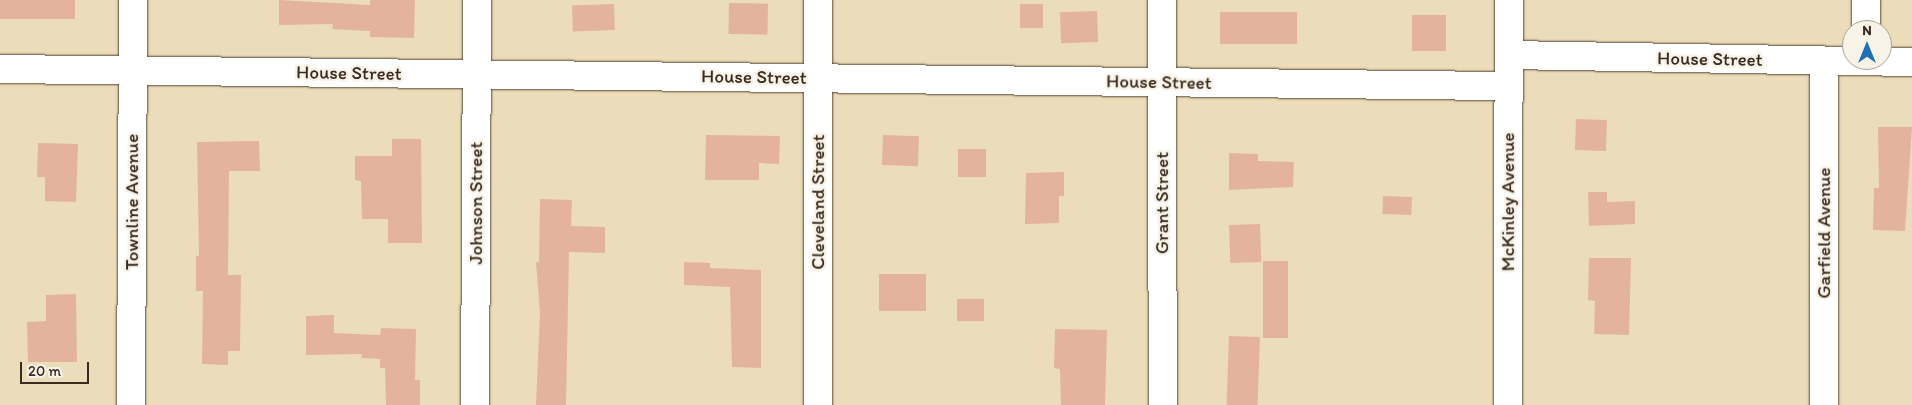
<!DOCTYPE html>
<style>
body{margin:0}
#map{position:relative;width:1912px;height:405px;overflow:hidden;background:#ebddb9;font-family:Itim,sans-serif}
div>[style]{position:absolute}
.building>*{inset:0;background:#e3b39e;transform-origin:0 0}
.roads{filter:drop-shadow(0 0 1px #554535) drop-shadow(0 0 1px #554535)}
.minor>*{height:28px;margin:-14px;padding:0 14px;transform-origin:14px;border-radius:14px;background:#fff}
span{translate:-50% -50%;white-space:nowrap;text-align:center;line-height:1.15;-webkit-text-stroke:5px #f7f3e8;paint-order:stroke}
.street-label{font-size:19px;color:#3b2a1e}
.north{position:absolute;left:1842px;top:20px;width:50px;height:50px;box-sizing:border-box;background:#f7f3e8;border:1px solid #aca397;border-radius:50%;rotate:0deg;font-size:14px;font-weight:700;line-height:20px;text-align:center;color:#3b2a1e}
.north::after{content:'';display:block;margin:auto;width:18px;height:22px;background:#1f6fb2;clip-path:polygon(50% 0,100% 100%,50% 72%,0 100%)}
.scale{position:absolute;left:20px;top:362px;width:69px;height:22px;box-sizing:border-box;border:2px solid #3b2a1e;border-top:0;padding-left:6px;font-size:15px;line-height:18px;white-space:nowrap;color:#3b2a1e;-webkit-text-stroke:4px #f7f3e8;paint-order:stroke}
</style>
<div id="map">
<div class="building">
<i style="left:0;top:0;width:75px;height:19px"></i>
<i style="clip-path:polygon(279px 0,370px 5px,370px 0,415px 0,414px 38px,370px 37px,370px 31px,332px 29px,333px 24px,279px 25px)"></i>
<i style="left:729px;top:3px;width:39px;height:31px;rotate:1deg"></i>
<i style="left:614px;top:4px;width:26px;height:42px;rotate:88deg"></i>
<i style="left:1020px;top:4px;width:23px;height:24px"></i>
<i style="left:1097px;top:11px;width:31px;height:37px;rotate:88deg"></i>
<i style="left:1220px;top:12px;width:77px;height:32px"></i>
<i style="left:1412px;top:15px;width:34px;height:36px"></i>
<i style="left:1576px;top:119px;width:31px;height:31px;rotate:2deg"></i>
<i style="clip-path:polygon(1878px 127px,1912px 127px,1905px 231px,1873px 230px,1874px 188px,1879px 188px)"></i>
<i style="clip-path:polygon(706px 135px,780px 136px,779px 164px,759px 163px,759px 180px,705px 180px)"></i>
<i style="left:883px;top:135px;width:36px;height:30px;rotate:2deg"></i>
<i style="clip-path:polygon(392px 139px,421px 139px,422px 243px,388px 243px,388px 219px,362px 219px,361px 181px,355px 180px,355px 156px,392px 156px)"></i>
<i style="clip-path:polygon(259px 141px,260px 171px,229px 171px,229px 176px,228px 275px,241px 275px,240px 351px,228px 351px,228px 365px,202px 364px,203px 291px,196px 291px,196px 256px,199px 256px,197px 142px)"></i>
<i style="clip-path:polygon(38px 143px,78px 144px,76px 202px,45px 201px,45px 177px,37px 177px)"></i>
<i style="left:958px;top:149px;width:28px;height:28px"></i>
<i style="clip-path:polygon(1229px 153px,1258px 154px,1258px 161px,1294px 162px,1293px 187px,1229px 190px)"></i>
<i style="clip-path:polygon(1064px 172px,1064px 196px,1059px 196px,1059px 223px,1025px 224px,1026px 173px)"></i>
<i style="clip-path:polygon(1588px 192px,1607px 192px,1607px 202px,1635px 201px,1635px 224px,1589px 226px)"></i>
<i style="left:1383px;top:196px;width:29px;height:18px;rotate:2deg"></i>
<i style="clip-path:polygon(540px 199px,572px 200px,571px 226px,605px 227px,605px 253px,569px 252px,566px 405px,536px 405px,540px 313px,536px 262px,539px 262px)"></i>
<i style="left:1260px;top:224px;width:38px;height:31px;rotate:88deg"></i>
<i style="clip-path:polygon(1589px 258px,1631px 258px,1629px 335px,1594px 334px,1595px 301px,1588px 300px)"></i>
<i style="left:1263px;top:261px;width:25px;height:77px"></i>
<i style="clip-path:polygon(684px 262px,710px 263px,710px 268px,761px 270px,761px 368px,732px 367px,730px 287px,684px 285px)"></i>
<i style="left:879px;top:274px;width:47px;height:37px"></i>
<i style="clip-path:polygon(76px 294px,77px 362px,28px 362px,27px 322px,46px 321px,46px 295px)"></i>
<i style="left:957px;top:299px;width:27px;height:22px"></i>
<i style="clip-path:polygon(334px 315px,334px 333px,380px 335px,381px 328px,416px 329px,415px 380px,420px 380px,420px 405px,386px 405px,385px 368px,380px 368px,380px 359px,361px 358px,362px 354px,306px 355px,306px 316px)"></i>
<i style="clip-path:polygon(1055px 329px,1107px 330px,1105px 405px,1061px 405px,1060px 369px,1054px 368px)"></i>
<i style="left:1229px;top:336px;width:31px;height:69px;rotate:2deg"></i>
</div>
<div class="roads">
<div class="minor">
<i style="left:818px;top:0;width:405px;rotate:90deg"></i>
<i style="left:1162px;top:0;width:405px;rotate:89.9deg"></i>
<i style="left:1866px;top:0;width:30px;rotate:90deg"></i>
<i style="left:1509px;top:55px;width:403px;rotate:1deg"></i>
<i style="left:1824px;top:62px;width:343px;rotate:90deg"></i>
<i style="left:0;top:69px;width:1508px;rotate:0.65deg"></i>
<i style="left:131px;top:405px;width:405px;rotate:-89.7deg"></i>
<i style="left:475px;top:405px;width:405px;rotate:-89.7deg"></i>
<i style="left:1508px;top:405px;width:405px;rotate:-89.9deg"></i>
</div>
</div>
<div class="street-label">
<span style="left:1710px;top:59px;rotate:1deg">House Street</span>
<span style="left:349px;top:73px;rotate:1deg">House Street</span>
<span style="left:754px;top:77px;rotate:1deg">House Street</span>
<span style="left:1159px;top:82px;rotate:1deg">House Street</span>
<span style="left:132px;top:202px;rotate:-90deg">Townline Avenue</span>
<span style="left:818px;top:202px;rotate:-90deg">Cleveland Street</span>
<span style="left:1508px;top:202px;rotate:-90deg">McKinley Avenue</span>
<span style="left:476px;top:203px;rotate:-90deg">Johnson Street</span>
<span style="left:1162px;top:203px;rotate:-90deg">Grant Street</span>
<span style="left:1824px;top:233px;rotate:-90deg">Garfield Avenue</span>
</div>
<div class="north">N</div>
<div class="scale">20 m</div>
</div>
